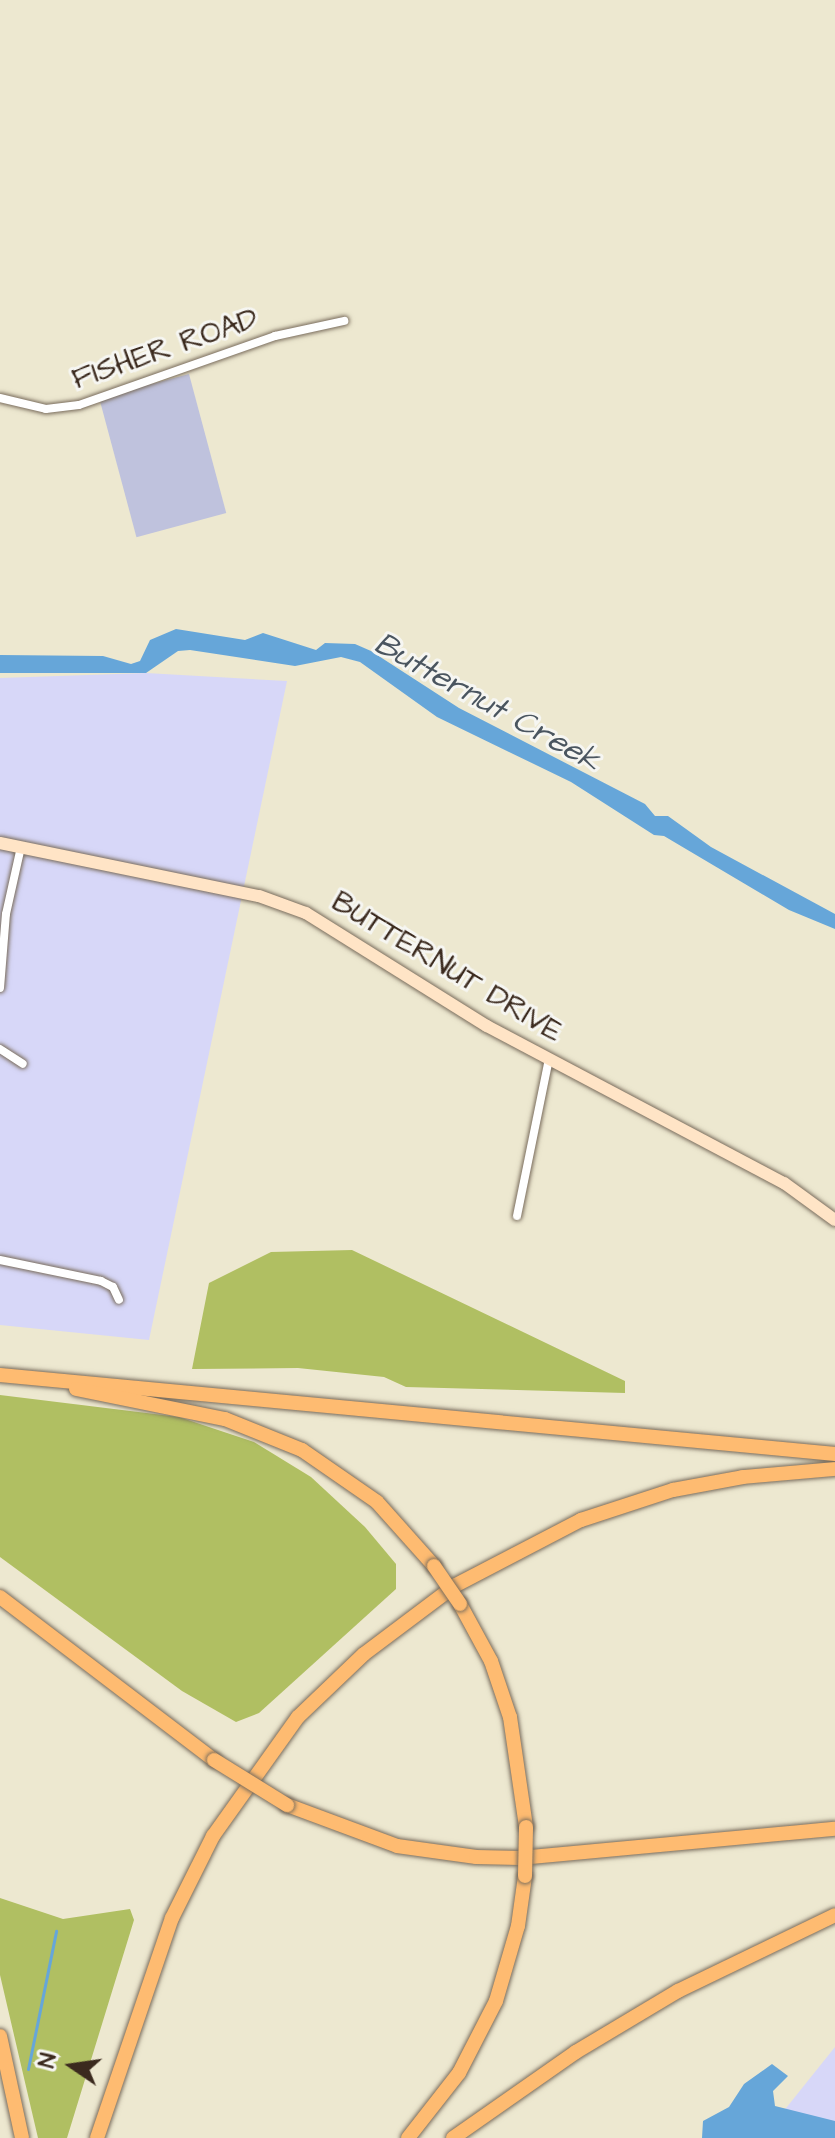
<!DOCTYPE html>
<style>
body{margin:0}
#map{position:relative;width:835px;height:2138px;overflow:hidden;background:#ede8d0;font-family:"Architects Daughter",sans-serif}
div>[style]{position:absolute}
.built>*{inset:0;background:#d7d7f8}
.industrial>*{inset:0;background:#bfc2dd;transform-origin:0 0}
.green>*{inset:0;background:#b0bf62}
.water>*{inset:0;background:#66a6d9}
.stream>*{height:3px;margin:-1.5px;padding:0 1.5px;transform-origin:1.5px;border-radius:1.5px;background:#66a6d9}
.roads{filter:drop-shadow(0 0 2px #796c5c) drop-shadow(0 0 2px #796c5c)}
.street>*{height:8px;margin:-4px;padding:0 4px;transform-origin:4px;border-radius:4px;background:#fff}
.secondary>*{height:12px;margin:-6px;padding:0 6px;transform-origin:6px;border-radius:6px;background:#ffe4c6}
.highway>*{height:14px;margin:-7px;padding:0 7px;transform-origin:7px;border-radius:7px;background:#febb71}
.bridges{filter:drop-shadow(0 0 2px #796c5c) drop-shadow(0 0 2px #796c5c)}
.highway-bridge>*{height:14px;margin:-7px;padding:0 7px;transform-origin:7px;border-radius:7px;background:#febb71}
span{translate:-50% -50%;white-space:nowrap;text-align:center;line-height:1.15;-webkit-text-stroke:6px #f6f6f2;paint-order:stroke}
.street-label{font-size:30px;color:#3b2a1e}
.water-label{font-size:32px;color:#4a555f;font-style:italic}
.north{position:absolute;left:32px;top:2026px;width:80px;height:80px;-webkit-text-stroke:6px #f6f6f2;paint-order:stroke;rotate:283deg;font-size:22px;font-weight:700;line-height:32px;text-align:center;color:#3b2a1e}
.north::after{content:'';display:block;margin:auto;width:28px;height:36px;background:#3b2a1e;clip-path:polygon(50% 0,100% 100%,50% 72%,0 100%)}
</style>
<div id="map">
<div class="built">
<i style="clip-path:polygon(146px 673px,287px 681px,149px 1340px,0 1325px,0 678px)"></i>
<i style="clip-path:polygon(835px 2047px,835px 2138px,762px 2138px)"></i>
</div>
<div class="industrial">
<i style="left:189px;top:374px;width:144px;height:93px;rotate:75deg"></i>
</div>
<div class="green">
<i style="clip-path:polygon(352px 1250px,625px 1381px,625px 1393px,406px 1387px,384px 1377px,298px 1368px,192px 1369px,209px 1283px,271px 1252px)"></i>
<i style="clip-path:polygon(0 1395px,179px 1417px,254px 1442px,311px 1477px,365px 1527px,396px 1564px,396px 1589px,259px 1713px,236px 1722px,182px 1691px,0 1557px)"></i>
<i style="clip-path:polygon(0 1898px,63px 1919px,130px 1909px,134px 1920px,67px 2138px,38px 2138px,0 1975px)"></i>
</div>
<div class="water">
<i style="clip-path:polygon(176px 629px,245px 640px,263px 633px,316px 650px,325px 643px,355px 644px,371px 651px,459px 708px,645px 804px,655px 816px,668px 816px,711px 847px,835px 914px,835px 929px,789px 910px,664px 836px,654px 835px,571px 782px,437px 717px,360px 662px,341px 657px,295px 666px,190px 650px,178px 651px,146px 673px,0 673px,0 655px,103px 656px,131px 664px,140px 661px,150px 640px)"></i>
<i style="clip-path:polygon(772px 2064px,788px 2076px,773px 2091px,775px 2106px,835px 2121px,835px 2138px,702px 2138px,703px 2121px,729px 2107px,744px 2084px)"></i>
</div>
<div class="stream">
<i style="left:28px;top:2069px;width:141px;rotate:-78.5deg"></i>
</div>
<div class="roads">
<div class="street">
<i style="left:0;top:398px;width:47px;rotate:13.4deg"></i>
<i style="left:46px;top:409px;width:33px;rotate:-7deg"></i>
<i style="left:79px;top:405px;width:208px;rotate:-19.4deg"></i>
<i style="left:275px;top:336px;width:71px;rotate:-12.3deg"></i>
<i style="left:0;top:988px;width:74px;rotate:-85.4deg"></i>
<i style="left:6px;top:914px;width:69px;rotate:-77.4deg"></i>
<i style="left:0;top:1049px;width:27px;rotate:33deg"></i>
<i style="left:517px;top:1216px;width:160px;rotate:-78.5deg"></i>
<i style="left:0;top:1260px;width:103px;rotate:11.7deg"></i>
<i style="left:101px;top:1281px;width:13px;rotate:27deg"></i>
<i style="left:113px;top:1287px;width:14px;rotate:65deg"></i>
</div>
<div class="secondary">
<i style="left:0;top:843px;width:264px;rotate:11.6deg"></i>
<i style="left:259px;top:896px;width:50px;rotate:19.9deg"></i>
<i style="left:306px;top:913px;width:213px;rotate:32deg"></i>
<i style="left:487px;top:1026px;width:336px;rotate:27.9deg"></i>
<i style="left:784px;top:1183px;width:63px;rotate:36deg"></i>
</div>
<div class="highway">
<i style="left:0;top:1375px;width:839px;rotate:5.4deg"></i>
<i style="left:76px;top:1389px;width:152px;rotate:11.4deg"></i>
<i style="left:225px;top:1419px;width:83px;rotate:21.9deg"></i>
<i style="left:302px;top:1450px;width:91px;rotate:34.7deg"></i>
<i style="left:377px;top:1502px;width:86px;rotate:48.3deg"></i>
<i style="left:0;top:1597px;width:269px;rotate:37.3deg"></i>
<i style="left:460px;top:1604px;width:65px;rotate:61.5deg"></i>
<i style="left:491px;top:1661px;width:59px;rotate:71.3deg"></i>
<i style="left:510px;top:1717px;width:111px;rotate:81.7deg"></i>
<i style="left:287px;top:1805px;width:117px;rotate:20.4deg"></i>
<i style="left:397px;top:1846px;width:80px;rotate:7.9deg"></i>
<i style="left:476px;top:1857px;width:44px;rotate:1.3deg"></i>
<i style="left:520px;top:1858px;width:316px;rotate:-5.3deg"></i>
<i style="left:0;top:2036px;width:104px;rotate:77.8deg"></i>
<i style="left:97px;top:2138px;width:232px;rotate:-71.2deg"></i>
<i style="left:172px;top:1918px;width:92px;rotate:-63.4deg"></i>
<i style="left:213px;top:1836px;width:146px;rotate:-54.5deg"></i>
<i style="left:298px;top:1717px;width:91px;rotate:-43.7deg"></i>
<i style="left:364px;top:1654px;width:115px;rotate:-36.9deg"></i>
<i style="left:456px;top:1585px;width:141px;rotate:-27.5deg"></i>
<i style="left:581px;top:1520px;width:97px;rotate:-18.1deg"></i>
<i style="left:673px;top:1490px;width:71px;rotate:-10.5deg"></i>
<i style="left:743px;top:1477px;width:92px;rotate:-5deg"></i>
<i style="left:408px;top:2138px;width:83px;rotate:-51.9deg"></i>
<i style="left:459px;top:2073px;width:81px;rotate:-62.8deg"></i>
<i style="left:496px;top:2001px;width:78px;rotate:-73.7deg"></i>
<i style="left:518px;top:1926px;width:50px;rotate:-82deg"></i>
<i style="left:453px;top:2138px;width:150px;rotate:-35deg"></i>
<i style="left:576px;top:2052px;width:119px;rotate:-30.9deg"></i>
<i style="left:678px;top:1991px;width:174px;rotate:-25.8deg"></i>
</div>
</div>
<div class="bridges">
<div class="highway-bridge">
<i style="left:434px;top:1566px;width:46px;rotate:55.6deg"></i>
<i style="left:214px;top:1760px;width:86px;rotate:31.7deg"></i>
<i style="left:525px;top:1876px;width:49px;rotate:-88.8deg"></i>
</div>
</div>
<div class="street-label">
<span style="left:165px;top:349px;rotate:-19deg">FISHER ROAD</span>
<span style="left:447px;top:967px;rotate:31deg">BUTTERNUT DRIVE</span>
</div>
<div class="water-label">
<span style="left:487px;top:703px;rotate:29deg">Butternut Creek</span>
</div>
<div class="north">N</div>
</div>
